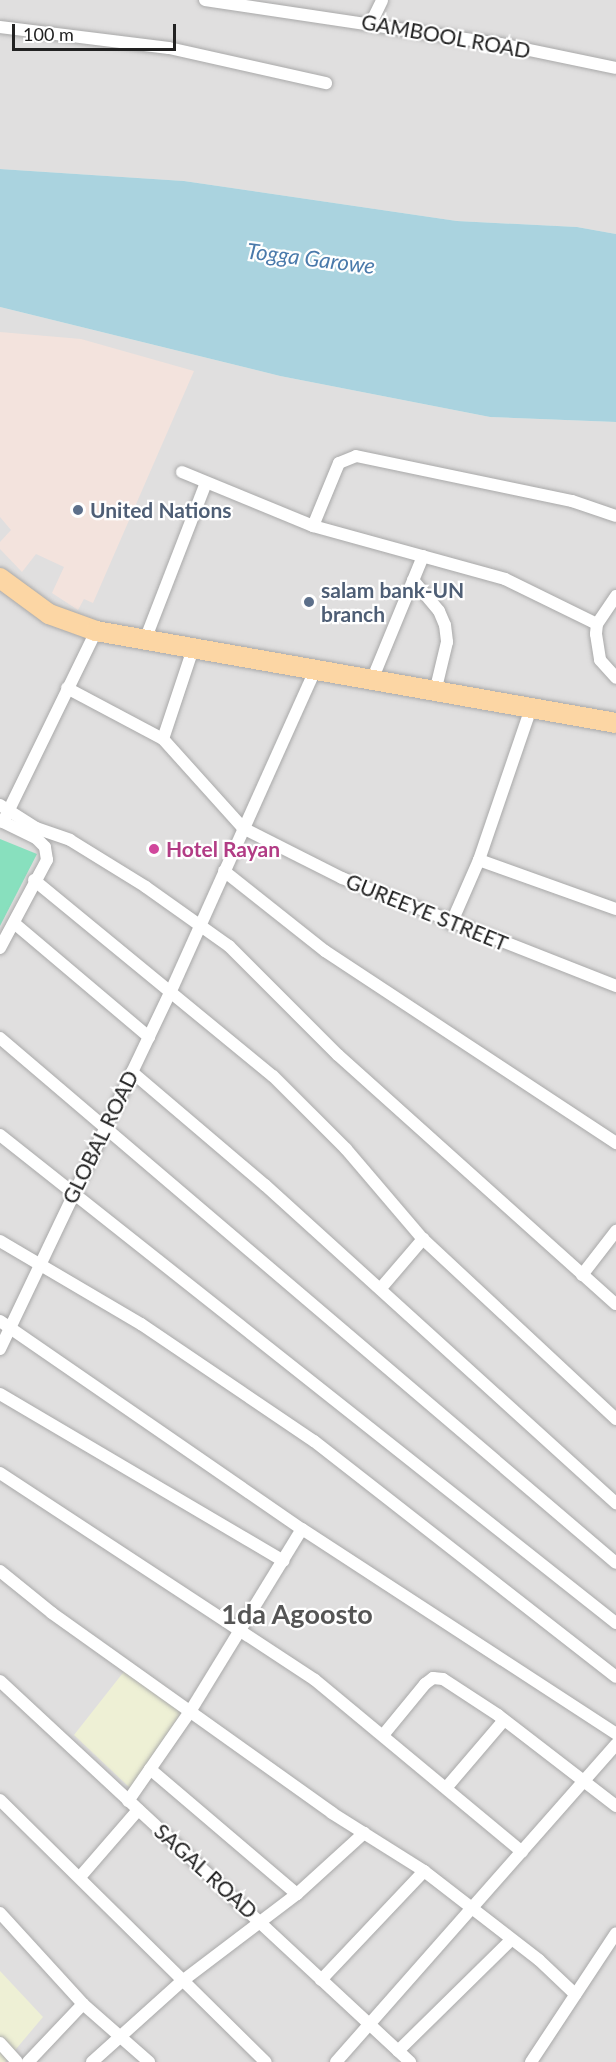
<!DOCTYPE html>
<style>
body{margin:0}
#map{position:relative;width:616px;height:2062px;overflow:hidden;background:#f2efe9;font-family:Lato,sans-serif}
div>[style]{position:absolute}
.residential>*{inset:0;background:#e0dfdf}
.military>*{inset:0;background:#f3e3dd}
.farmland>*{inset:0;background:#eef0d5}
.pitch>*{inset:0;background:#88e0be}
.water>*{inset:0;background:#aad3df}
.roads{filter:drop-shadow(0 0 2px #a9a9a9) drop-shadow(0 0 2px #a9a9a9)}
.minor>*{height:12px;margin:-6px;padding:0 6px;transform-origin:6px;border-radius:6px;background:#fff}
.primary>*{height:20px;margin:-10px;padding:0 10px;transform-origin:10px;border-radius:10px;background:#fcd6a4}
.dots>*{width:16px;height:16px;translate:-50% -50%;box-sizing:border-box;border:3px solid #fff;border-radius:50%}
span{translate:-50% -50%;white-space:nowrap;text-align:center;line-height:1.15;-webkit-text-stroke:4.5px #fff;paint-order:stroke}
.street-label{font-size:21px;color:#222}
.service-label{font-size:21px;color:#4e5e75;font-weight:700}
.left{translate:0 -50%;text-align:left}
.hotel-label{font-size:21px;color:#b23c85;font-weight:700}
.water-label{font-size:22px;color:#4a7aab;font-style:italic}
.district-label{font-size:27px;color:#555;font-weight:700}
.scale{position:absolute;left:12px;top:24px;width:164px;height:27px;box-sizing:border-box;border:3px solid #222;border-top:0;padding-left:8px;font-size:18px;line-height:21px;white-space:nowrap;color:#222;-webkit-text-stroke:4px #fff;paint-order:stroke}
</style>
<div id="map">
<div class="residential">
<i style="clip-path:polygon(0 0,616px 0,616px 234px,577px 227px,457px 221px,184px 181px,0 169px)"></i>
<i style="clip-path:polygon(0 307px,280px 376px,490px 417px,616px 422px,616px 2062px,0 2062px)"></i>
</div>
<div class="military">
<i style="clip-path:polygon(0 332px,81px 339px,194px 371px,93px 603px,84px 599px,78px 610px,52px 593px,64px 567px,36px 554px,22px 572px,0 549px,0 542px,11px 530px,0 517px)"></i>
</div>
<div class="farmland">
<i style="clip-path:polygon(126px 1669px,183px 1710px,130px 1788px,74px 1735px)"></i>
<i style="clip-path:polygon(0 1971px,43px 2017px,5px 2062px,0 2062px)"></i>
</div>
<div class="pitch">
<i style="clip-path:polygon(0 839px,37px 854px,0 926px)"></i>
</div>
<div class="water">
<i style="clip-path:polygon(0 169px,184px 181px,457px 221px,577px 227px,616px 234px,616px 422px,490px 417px,280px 376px,0 307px)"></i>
</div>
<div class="roads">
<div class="minor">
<i style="left:205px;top:0;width:299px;rotate:8.5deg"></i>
<i style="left:501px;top:44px;width:117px;rotate:11.8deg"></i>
<i style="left:371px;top:23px;width:25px;rotate:-64deg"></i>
<i style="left:0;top:27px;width:170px;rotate:7.1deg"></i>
<i style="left:169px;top:48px;width:161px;rotate:12.6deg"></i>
<i style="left:182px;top:472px;width:142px;rotate:22.4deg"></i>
<i style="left:313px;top:526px;width:199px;rotate:15.4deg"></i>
<i style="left:505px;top:579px;width:102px;rotate:26.1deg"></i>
<i style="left:313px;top:526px;width:68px;rotate:-67.6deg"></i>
<i style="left:339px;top:463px;width:18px;rotate:-22deg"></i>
<i style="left:356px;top:456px;width:221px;rotate:11.8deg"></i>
<i style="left:572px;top:501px;width:46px;rotate:18.8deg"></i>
<i style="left:413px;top:580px;width:40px;rotate:50deg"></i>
<i style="left:439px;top:611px;width:15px;rotate:67deg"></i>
<i style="left:445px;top:625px;width:17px;rotate:83deg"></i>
<i style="left:447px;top:642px;width:51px;rotate:103.5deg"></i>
<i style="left:616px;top:596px;width:34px;rotate:124deg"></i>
<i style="left:597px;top:624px;width:10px;rotate:96deg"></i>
<i style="left:596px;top:634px;width:26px;rotate:81deg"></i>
<i style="left:600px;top:660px;width:24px;rotate:48deg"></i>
<i style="left:145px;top:640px;width:168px;rotate:-68.8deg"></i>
<i style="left:372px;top:680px;width:134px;rotate:-67.6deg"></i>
<i style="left:67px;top:688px;width:109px;rotate:28deg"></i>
<i style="left:163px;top:739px;width:120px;rotate:48deg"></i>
<i style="left:243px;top:828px;width:111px;rotate:26.8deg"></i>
<i style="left:342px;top:878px;width:295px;rotate:21.5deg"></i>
<i style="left:163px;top:739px;width:95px;rotate:-71.6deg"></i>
<i style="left:0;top:805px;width:43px;rotate:32.6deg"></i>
<i style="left:36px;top:828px;width:36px;rotate:19deg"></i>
<i style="left:70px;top:840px;width:89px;rotate:31.7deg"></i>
<i style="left:146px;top:887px;width:102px;rotate:35.4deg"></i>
<i style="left:229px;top:946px;width:154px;rotate:45deg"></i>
<i style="left:338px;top:1055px;width:373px;rotate:41.9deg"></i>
<i style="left:479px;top:860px;width:145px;rotate:19.7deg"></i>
<i style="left:224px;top:871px;width:129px;rotate:38.4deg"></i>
<i style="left:325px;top:951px;width:349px;rotate:33.4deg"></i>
<i style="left:34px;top:880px;width:309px;rotate:39.4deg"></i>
<i style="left:273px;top:1076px;width:103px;rotate:45deg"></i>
<i style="left:346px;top:1149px;width:118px;rotate:49.5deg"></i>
<i style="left:423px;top:1239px;width:264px;rotate:43deg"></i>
<i style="left:14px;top:923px;width:177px;rotate:40.2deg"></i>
<i style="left:451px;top:924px;width:70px;rotate:-66.4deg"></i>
<i style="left:479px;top:860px;width:161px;rotate:-71.1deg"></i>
<i style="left:0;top:948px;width:100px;rotate:-61.9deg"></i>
<i style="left:47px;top:860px;width:13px;rotate:-99deg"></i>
<i style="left:45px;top:847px;width:13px;rotate:-135deg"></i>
<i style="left:36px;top:838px;width:37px;rotate:-154deg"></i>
<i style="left:3px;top:822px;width:212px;rotate:-64deg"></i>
<i style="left:0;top:1038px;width:809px;rotate:40.44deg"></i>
<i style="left:132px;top:1072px;width:175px;rotate:40.4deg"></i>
<i style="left:265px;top:1185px;width:474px;rotate:42.2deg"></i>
<i style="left:0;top:1135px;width:786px;rotate:38.39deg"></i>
<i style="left:0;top:1241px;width:164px;rotate:30.5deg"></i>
<i style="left:141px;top:1324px;width:209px;rotate:34.1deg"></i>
<i style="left:314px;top:1441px;width:383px;rotate:38deg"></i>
<i style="left:582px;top:1275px;width:56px;rotate:-52.3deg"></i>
<i style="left:381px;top:1288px;width:65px;rotate:-49.4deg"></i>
<i style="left:0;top:1321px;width:367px;rotate:34.6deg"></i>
<i style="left:302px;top:1529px;width:375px;rotate:33.1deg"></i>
<i style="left:0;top:1349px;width:395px;rotate:-64.5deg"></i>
<i style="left:170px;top:993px;width:354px;rotate:-65.8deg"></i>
<i style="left:0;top:1394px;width:329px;rotate:30.5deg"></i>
<i style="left:0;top:1473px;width:377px;rotate:33.3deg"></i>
<i style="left:315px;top:1680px;width:269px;rotate:39.7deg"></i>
<i style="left:0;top:1571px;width:67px;rotate:38.9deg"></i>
<i style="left:52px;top:1613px;width:344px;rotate:35.5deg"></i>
<i style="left:332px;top:1813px;width:109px;rotate:32.2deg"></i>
<i style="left:424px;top:1871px;width:145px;rotate:37.7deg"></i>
<i style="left:539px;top:1960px;width:50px;rotate:43.4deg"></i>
<i style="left:0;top:1681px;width:560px;rotate:42.9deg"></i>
<i style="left:384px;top:1734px;width:65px;rotate:-50.6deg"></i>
<i style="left:425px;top:1684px;width:10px;rotate:-37deg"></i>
<i style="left:433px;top:1678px;width:10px;rotate:6deg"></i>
<i style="left:443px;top:1679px;width:66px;rotate:33.2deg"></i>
<i style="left:498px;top:1715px;width:149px;rotate:37.6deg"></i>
<i style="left:150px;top:1769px;width:193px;rotate:40.4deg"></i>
<i style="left:446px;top:1788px;width:89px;rotate:-49.5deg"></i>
<i style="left:0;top:1800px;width:373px;rotate:44.6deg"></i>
<i style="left:128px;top:1801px;width:111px;rotate:-55.3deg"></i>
<i style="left:191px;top:1710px;width:212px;rotate:-58.5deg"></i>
<i style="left:80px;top:1877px;width:89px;rotate:-49.1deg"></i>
<i style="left:0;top:1913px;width:123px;rotate:47.6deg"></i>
<i style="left:83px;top:2004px;width:88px;rotate:41.3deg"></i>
<i style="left:321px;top:1980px;width:150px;rotate:-46.6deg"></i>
<i style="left:0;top:2043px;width:25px;rotate:48deg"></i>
<i style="left:398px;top:2051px;width:158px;rotate:-44.5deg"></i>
<i style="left:28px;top:2062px;width:80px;rotate:-46.5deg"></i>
<i style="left:92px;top:2062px;width:120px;rotate:-42deg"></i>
<i style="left:181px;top:1982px;width:146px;rotate:-37.2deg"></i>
<i style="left:297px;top:1894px;width:91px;rotate:-42.3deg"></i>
<i style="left:336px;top:2062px;width:424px;rotate:-48.6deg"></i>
<i style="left:531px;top:2062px;width:154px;rotate:-56.6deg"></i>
</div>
<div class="primary">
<i style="left:0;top:578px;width:61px;rotate:36.3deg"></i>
<i style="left:49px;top:614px;width:50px;rotate:19.9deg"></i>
<i style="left:96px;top:631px;width:528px;rotate:10.03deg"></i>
</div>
</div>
<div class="dots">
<i style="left:78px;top:510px;background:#5c6f8a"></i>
<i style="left:309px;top:602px;background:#5c6f8a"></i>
<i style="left:154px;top:849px;background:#d1479c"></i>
</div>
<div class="street-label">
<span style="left:446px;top:36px;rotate:10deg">GAMBOOL ROAD</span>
<span style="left:427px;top:912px;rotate:22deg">GUREEYE STREET</span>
<span style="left:100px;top:1137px;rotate:-64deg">GLOBAL ROAD</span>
<span style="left:206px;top:1871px;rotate:42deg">SAGAL ROAD</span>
</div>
<div class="service-label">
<span class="left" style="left:90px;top:510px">United Nations</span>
<span class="left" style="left:321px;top:602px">salam bank-UN<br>branch</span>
</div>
<div class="hotel-label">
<span class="left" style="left:166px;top:849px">Hotel Rayan</span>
</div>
<div class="water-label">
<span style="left:311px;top:258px;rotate:7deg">Togga Garowe</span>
</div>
<div class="district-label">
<span style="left:297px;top:1614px">1da Agoosto</span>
</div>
<div class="scale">100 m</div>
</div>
